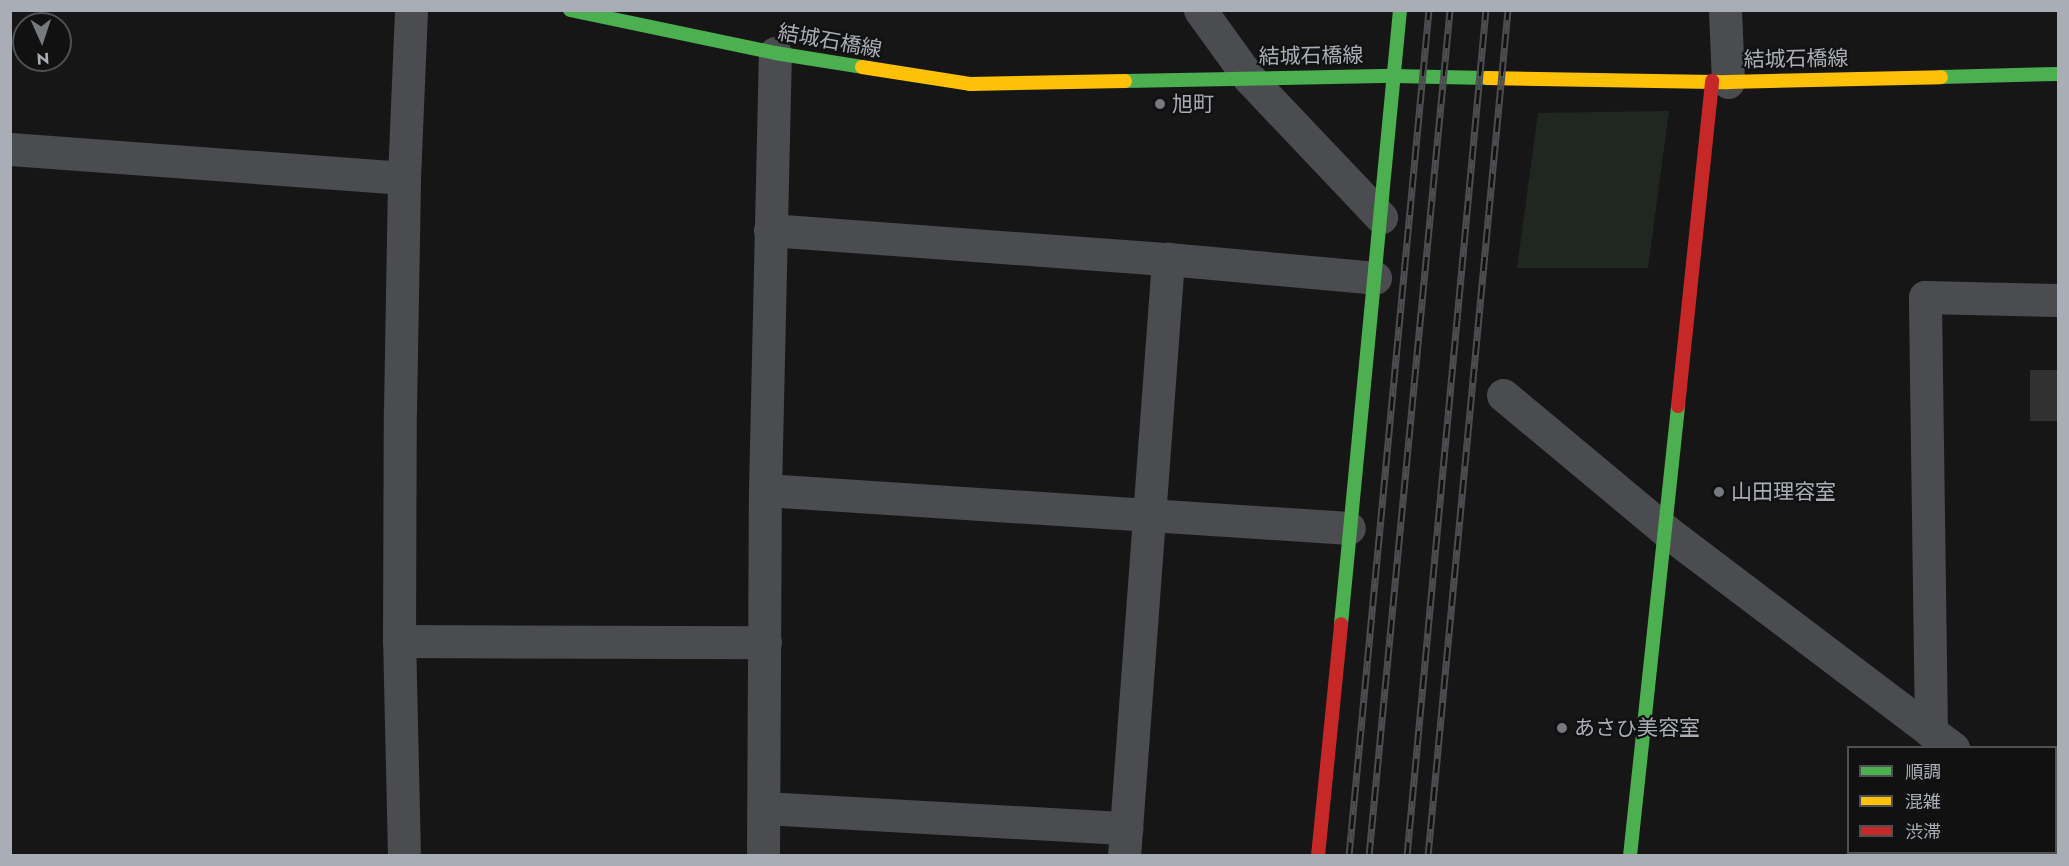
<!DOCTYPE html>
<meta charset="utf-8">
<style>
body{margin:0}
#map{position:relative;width:2069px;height:866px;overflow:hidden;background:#161617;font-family:Jost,"Noto Sans JP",sans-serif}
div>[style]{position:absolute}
.green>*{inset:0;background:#202721}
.building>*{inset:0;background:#313132;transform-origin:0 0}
.street>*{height:33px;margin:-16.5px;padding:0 16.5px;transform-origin:16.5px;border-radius:16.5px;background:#4b4c4f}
.fast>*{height:14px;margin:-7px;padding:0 7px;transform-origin:7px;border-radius:7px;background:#4caf50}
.slow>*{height:14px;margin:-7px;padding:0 7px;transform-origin:7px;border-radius:7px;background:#ffc107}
.jam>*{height:14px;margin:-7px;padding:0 7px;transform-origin:7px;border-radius:7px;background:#c62828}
.rail>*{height:7px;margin-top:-3.5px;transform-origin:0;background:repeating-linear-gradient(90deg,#111112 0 14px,#4c4d50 0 28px);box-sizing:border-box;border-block:2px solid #4c4d50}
.dots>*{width:16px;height:16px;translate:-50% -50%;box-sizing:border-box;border:3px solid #111112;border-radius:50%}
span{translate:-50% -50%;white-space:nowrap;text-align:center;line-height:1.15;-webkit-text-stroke:4.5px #111112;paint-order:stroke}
.street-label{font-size:21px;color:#a9aeb6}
.poi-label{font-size:21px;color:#a9aeb6}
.left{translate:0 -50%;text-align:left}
.frame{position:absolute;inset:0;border:12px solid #a9aeb6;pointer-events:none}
.legend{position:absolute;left:1847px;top:746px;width:210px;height:108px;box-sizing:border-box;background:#111112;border:2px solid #4e5054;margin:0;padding:8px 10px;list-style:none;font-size:18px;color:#a9aeb6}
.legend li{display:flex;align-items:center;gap:12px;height:30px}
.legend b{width:30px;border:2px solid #4e5054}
.north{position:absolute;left:12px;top:12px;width:60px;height:60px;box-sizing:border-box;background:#111112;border:2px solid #4e5054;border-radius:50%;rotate:177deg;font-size:16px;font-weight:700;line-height:24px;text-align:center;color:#a9aeb6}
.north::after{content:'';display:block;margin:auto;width:21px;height:27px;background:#76797e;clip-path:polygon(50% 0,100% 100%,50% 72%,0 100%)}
</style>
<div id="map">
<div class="green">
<i style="clip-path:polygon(1669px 111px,1648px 268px,1517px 268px,1538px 113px)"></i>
</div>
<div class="building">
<i style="left:2058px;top:370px;width:51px;height:28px;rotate:90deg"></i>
</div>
<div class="street">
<i style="left:1200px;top:10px;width:84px;rotate:54.2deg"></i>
<i style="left:1249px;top:78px;width:192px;rotate:46.5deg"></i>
<i style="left:1725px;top:10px;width:72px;rotate:87.6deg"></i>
<i style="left:10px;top:149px;width:395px;rotate:4.2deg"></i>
<i style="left:770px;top:230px;width:399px;rotate:4.2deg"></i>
<i style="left:1168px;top:259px;width:208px;rotate:5.2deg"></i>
<i style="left:1503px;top:395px;width:212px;rotate:39.8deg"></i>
<i style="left:1666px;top:531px;width:360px;rotate:37.1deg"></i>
<i style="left:765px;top:490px;width:585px;rotate:3.72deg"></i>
<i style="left:399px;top:641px;width:366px;rotate:0.2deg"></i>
<i style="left:1931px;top:732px;width:435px;rotate:-90.8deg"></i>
<i style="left:1925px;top:297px;width:133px;rotate:1.3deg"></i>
<i style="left:764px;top:808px;width:363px;rotate:3.2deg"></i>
<i style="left:2056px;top:817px;width:3px;rotate:45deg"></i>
<i style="left:404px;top:856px;width:215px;rotate:-91.3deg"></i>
<i style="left:399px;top:641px;width:231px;rotate:-89.8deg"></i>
<i style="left:400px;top:410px;width:232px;rotate:-89deg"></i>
<i style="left:404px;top:178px;width:168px;rotate:-87.6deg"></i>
<i style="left:763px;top:856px;width:366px;rotate:-89.7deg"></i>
<i style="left:765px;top:490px;width:437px;rotate:-88.7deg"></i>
<i style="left:1124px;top:856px;width:599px;rotate:-85.78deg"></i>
</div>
<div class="fast">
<i style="left:570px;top:10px;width:209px;rotate:11.8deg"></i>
<i style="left:775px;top:53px;width:88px;rotate:9.1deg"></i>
<i style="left:1941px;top:77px;width:117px;rotate:-1.5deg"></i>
<i style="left:1125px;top:81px;width:269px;rotate:-1.1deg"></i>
<i style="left:1394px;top:76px;width:93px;rotate:1.2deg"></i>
<i style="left:1341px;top:624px;width:617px;rotate:-84.51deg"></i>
<i style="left:1630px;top:856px;width:453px;rotate:-83.9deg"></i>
</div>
<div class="slow">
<i style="left:862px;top:67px;width:109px;rotate:8.9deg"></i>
<i style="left:970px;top:84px;width:155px;rotate:-1.1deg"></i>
<i style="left:1487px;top:78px;width:241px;rotate:1deg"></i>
<i style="left:1728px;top:82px;width:213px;rotate:-1.3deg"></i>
</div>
<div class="jam">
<i style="left:1678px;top:406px;width:327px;rotate:-84deg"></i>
<i style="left:1318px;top:856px;width:233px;rotate:-84.3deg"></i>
</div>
<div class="rail">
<i style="left:1349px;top:856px;width:850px;rotate:-84.6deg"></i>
<i style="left:1369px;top:856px;width:850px;rotate:-84.53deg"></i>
<i style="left:1407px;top:856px;width:850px;rotate:-84.67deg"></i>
<i style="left:1428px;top:856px;width:850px;rotate:-84.6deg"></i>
</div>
<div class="dots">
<i style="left:1160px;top:104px;background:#76797e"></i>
<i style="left:1719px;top:492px;background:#76797e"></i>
<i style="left:1562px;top:728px;background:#76797e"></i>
</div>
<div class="street-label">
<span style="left:830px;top:41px;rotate:10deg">結城石橋線</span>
<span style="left:1311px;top:56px;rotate:-1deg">結城石橋線</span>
<span style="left:1796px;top:59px;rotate:-1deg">結城石橋線</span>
</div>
<div class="poi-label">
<span class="left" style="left:1172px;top:104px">旭町</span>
<span class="left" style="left:1731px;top:492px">山田理容室</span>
<span class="left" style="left:1574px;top:728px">あさひ美容室</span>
</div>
<div class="frame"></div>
<ul class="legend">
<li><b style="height:8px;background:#4caf50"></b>順調</li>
<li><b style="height:8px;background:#ffc107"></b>混雑</li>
<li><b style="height:8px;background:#c62828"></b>渋滞</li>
</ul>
<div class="north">N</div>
</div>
